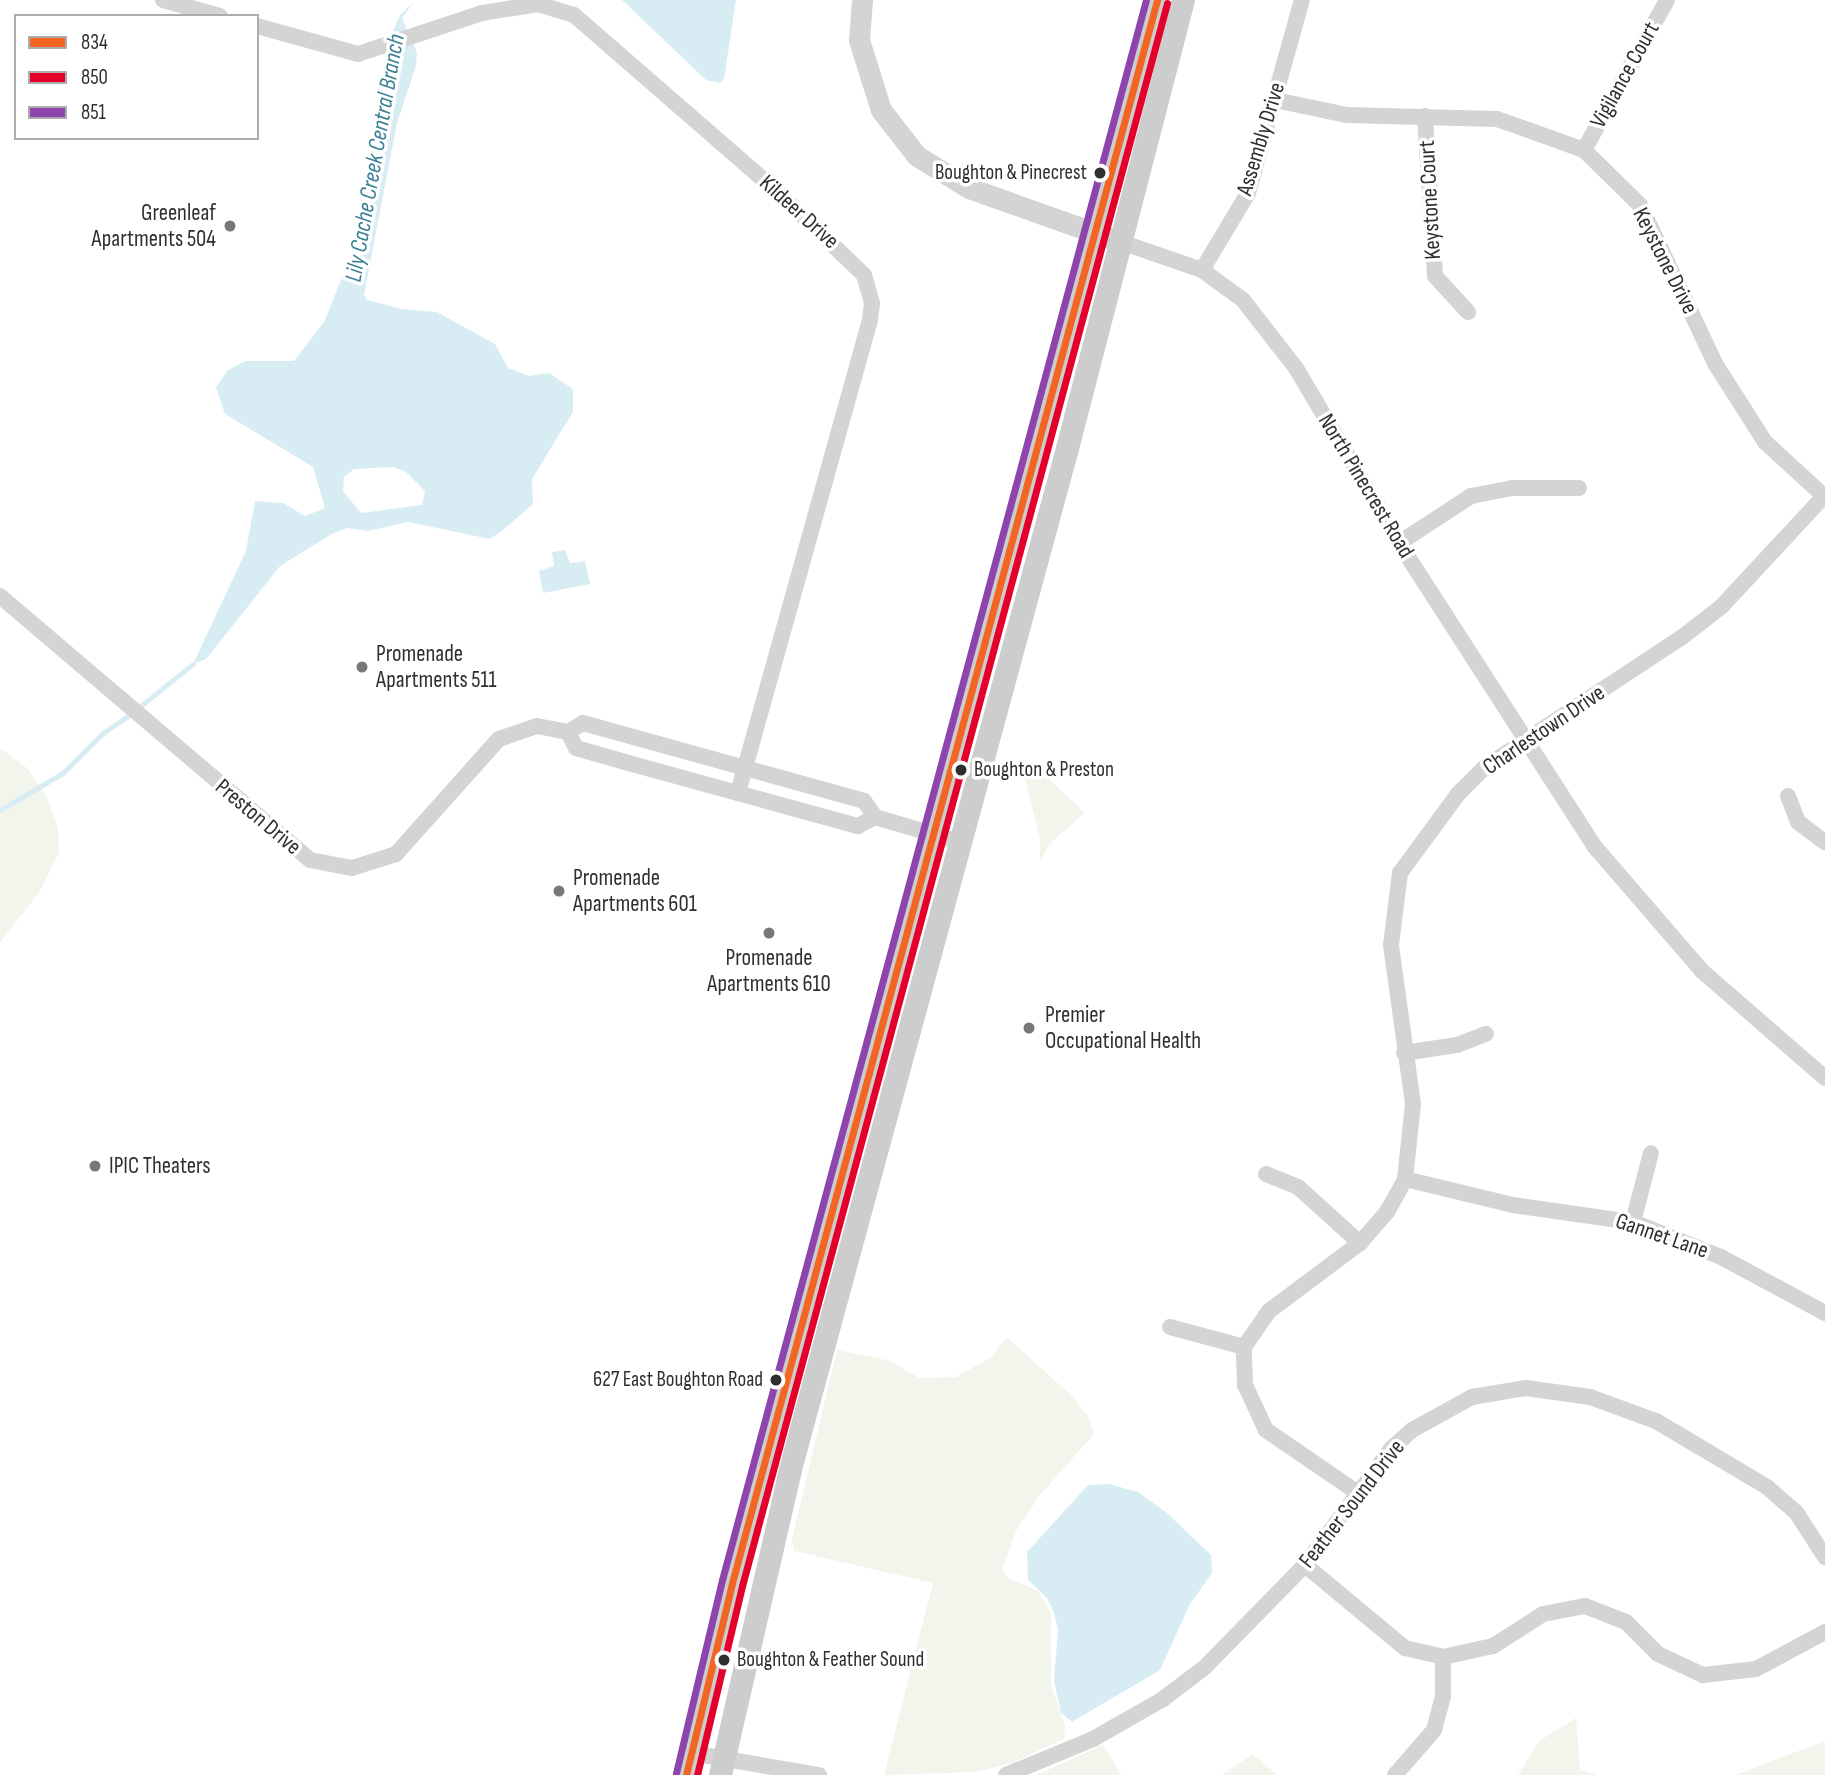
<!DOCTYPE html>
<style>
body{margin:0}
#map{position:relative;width:1825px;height:1775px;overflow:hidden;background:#fff;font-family:"Sofia Sans Condensed",sans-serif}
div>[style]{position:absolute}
.green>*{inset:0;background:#f2f5ec}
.water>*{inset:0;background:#d8edf3}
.stream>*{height:4.5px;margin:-2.25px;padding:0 2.25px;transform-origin:2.25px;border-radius:2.25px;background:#d8edf3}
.minor>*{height:16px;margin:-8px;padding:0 8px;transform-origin:8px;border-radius:8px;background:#d4d4d4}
.tertiary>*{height:21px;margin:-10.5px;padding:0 10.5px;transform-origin:10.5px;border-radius:10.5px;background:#d4d4d4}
.secondary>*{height:23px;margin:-11.5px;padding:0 11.5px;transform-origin:11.5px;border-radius:11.5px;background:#cdcdcd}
.bus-1>*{height:7px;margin:-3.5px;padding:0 3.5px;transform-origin:3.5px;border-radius:3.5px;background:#f26522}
.bus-2>*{height:7px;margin:-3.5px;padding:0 3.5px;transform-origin:3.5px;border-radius:3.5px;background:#e4002b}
.bus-3>*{height:7px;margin:-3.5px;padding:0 3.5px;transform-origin:3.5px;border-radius:3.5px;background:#8e44ad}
.dots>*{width:19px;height:19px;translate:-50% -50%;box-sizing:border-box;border:4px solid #fff;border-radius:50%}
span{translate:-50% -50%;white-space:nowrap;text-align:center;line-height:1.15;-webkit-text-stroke:7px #fff;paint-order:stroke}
.bus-label{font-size:21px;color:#2f2f2f}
.right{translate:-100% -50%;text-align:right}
.left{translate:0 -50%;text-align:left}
.street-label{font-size:23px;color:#2f2f2f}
.poi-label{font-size:23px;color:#2f2f2f}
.water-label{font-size:24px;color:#397f96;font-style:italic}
.legend{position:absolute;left:14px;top:14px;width:245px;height:126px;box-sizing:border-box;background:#fff;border:2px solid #acacac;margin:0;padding:9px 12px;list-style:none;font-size:21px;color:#2f2f2f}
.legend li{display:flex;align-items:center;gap:14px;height:35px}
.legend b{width:35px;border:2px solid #acacac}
</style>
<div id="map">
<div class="green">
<i style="clip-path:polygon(0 748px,27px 768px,48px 799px,58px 829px,59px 852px,40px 891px,0 943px)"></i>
<i style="clip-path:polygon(1032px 763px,1085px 813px,1049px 844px,1040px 862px,1040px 838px,1024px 775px)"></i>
<i style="clip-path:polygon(1007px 1337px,1073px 1397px,1088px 1416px,1094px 1434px,1040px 1495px,1016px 1531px,1002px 1570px,1011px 1580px,1037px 1590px,1051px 1612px,1051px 1685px,1065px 1726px,1064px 1739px,1014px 1762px,976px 1772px,884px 1775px,933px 1583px,794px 1551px,792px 1539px,837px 1350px,891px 1361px,919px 1378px,956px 1377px,991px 1357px)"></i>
<i style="clip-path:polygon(1576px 1718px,1580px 1770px,1599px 1775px,1518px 1775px,1539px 1741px)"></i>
<i style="clip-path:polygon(1825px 1741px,1825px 1775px,1735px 1775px,1738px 1774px)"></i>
<i style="clip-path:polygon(1103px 1745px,1122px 1775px,1036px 1775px,1043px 1772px)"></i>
<i style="clip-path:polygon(1253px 1754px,1277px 1775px,1221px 1775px)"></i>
</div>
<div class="water">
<i style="clip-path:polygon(622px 0,736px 0,724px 79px,720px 83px,706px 80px)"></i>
<i style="clip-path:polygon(evenodd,414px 2px,402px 18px,417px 52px,416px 66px,397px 123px,364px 295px,367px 300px,402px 309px,437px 312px,495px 344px,508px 368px,529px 376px,549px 373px,573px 389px,573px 412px,532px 479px,533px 504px,502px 531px,490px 539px,408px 522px,368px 531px,347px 528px,332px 534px,280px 566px,206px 659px,193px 664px,246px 551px,255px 501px,283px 503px,305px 516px,325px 508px,313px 467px,225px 414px,216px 387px,228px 370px,246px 361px,294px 361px,324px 322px,351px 255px,391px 67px,392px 33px,400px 15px,414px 2px,393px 467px,406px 472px,425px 491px,422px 505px,361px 513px,343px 491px,344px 477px,354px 469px,393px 467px)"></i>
<i style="clip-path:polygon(565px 550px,570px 563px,585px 561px,590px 584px,543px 593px,539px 571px,554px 566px,552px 552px)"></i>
<i style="clip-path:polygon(1109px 1484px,1138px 1492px,1167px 1513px,1211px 1555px,1212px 1573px,1190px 1604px,1160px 1670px,1072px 1722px,1061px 1713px,1054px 1680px,1058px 1630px,1054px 1613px,1047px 1598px,1028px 1580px,1027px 1552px,1088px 1485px)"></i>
</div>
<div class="stream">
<i style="left:138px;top:708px;width:70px;rotate:-38.7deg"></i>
<i style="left:0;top:810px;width:73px;rotate:-30.4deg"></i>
<i style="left:63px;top:773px;width:57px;rotate:-45deg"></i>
<i style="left:103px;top:733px;width:34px;rotate:-34deg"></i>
</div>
<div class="minor">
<i style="left:163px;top:0;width:59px;rotate:15.7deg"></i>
<i style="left:257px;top:26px;width:105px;rotate:15.5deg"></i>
<i style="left:358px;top:54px;width:131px;rotate:-18.3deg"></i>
<i style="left:482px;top:13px;width:57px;rotate:-9.1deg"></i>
<i style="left:538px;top:4px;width:38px;rotate:17deg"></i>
<i style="left:574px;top:15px;width:262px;rotate:41deg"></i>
<i style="left:772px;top:187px;width:127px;rotate:43.7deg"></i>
<i style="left:864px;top:275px;width:29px;rotate:74deg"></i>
<i style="left:872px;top:303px;width:17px;rotate:97deg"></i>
<i style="left:870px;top:320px;width:491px;rotate:105.6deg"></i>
<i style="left:1275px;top:100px;width:74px;rotate:11.8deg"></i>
<i style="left:1347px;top:115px;width:150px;rotate:1.5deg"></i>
<i style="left:1497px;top:119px;width:92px;rotate:19.6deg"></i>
<i style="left:1584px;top:150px;width:78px;rotate:44.5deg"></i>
<i style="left:1640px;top:205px;width:177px;rotate:64.6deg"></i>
<i style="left:1716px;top:365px;width:91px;rotate:57.5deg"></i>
<i style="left:1765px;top:442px;width:80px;rotate:42.5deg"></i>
<i style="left:1425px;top:116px;width:160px;rotate:86.4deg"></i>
<i style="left:1435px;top:276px;width:49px;rotate:47.5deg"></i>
<i style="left:1584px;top:150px;width:171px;rotate:-61deg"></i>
<i style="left:1121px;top:242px;width:86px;rotate:19.1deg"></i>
<i style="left:1202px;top:270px;width:51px;rotate:36.2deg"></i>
<i style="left:1243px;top:300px;width:86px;rotate:52.1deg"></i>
<i style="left:1296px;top:368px;width:203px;rotate:59.5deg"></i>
<i style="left:1399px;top:543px;width:362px;rotate:57.2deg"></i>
<i style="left:1595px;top:847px;width:164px;rotate:49.2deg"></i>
<i style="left:1702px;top:971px;width:163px;rotate:41deg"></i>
<i style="left:1202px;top:270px;width:90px;rotate:-59.1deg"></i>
<i style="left:1248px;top:193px;width:200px;rotate:-74.4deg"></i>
<i style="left:1399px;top:543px;width:86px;rotate:-33.1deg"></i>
<i style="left:1471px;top:496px;width:42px;rotate:-11deg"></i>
<i style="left:1512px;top:488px;width:67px"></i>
<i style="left:0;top:596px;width:407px;rotate:40.4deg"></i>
<i style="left:310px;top:860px;width:43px;rotate:10.8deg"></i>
<i style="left:352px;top:868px;width:46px;rotate:-17.7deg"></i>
<i style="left:396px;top:854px;width:154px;rotate:-48.2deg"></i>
<i style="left:499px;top:739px;width:40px;rotate:-18.9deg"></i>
<i style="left:537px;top:726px;width:32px;rotate:11deg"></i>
<i style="left:568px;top:732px;width:17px;rotate:-31deg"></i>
<i style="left:583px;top:723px;width:292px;rotate:15.5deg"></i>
<i style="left:864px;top:801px;width:19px;rotate:55deg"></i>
<i style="left:875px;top:817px;width:89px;rotate:16.4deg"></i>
<i style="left:568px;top:732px;width:18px;rotate:63deg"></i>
<i style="left:576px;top:748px;width:51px;rotate:15.9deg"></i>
<i style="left:625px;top:762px;width:242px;rotate:15.4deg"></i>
<i style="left:858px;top:826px;width:19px;rotate:-28deg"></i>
<i style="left:1788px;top:796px;width:28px;rotate:69deg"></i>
<i style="left:1798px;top:822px;width:34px;rotate:37deg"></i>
<i style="left:1404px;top:1053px;width:54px;rotate:-8.6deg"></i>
<i style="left:1457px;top:1045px;width:31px;rotate:-21deg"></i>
<i style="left:1266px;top:1174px;width:35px;rotate:22deg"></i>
<i style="left:1298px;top:1187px;width:84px;rotate:42.1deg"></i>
<i style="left:1405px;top:1179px;width:111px;rotate:13.5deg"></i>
<i style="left:1513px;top:1205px;width:121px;rotate:8.1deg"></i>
<i style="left:1633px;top:1222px;width:95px;rotate:21.7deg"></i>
<i style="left:1721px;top:1257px;width:118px;rotate:28.3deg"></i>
<i style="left:1633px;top:1222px;width:71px;rotate:-75.4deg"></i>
<i style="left:1170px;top:1327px;width:77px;rotate:15.1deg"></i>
<i style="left:1358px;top:1493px;width:112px;rotate:-145.6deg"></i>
<i style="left:1266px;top:1430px;width:50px;rotate:-115deg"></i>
<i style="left:1245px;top:1385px;width:38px;rotate:-92deg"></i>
<i style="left:1244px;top:1347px;width:44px;rotate:-55.2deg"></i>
<i style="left:1269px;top:1311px;width:114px;rotate:-36.8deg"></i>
<i style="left:1360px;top:1243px;width:41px;rotate:-48.9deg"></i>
<i style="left:1387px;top:1212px;width:38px;rotate:-61deg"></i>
<i style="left:1405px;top:1179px;width:75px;rotate:-83.9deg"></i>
<i style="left:1413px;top:1104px;width:161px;rotate:-97.9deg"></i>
<i style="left:1391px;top:945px;width:73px;rotate:-82.9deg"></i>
<i style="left:1400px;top:873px;width:98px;rotate:-53.7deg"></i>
<i style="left:1458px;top:794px;width:38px;rotate:-45deg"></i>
<i style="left:1485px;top:767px;width:235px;rotate:-33.4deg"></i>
<i style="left:1681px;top:638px;width:51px;rotate:-37.8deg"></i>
<i style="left:1721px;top:607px;width:153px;rotate:-47.1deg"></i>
<i style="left:1305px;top:1565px;width:130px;rotate:39.7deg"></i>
<i style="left:1405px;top:1648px;width:39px;rotate:13deg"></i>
<i style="left:1443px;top:1657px;width:51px;rotate:-12.4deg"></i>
<i style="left:1493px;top:1646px;width:59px;rotate:-32.6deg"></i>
<i style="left:1543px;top:1614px;width:43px;rotate:-10.8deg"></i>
<i style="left:1585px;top:1606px;width:44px;rotate:21.3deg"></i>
<i style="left:1626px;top:1622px;width:45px;rotate:45deg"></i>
<i style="left:1658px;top:1654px;width:50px;rotate:25deg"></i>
<i style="left:1703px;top:1675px;width:53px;rotate:-6.5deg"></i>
<i style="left:1756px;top:1669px;width:78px;rotate:-28.2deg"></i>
<i style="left:691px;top:1753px;width:130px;rotate:9.8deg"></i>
<i style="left:1006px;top:1775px;width:94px;rotate:-22.5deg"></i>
<i style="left:1093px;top:1739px;width:81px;rotate:-29.7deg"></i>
<i style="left:1163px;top:1699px;width:51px;rotate:-37.1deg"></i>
<i style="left:1204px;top:1668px;width:144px;rotate:-45.6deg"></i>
<i style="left:1305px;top:1565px;width:144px;rotate:-53.4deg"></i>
<i style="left:1391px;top:1449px;width:28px;rotate:-42deg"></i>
<i style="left:1412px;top:1430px;width:68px;rotate:-28.8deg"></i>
<i style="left:1472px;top:1397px;width:55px;rotate:-9.5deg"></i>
<i style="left:1526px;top:1388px;width:65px;rotate:8deg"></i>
<i style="left:1590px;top:1397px;width:70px;rotate:20deg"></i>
<i style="left:1656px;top:1421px;width:129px;rotate:30.7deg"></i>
<i style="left:1767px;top:1487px;width:38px;rotate:41deg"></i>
<i style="left:1796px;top:1512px;width:54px;rotate:57.2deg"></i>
<i style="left:1395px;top:1775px;width:60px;rotate:-49.1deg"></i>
<i style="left:1434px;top:1730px;width:34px;rotate:-75deg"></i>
<i style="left:1443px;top:1697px;width:40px;rotate:-90deg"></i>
</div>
<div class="tertiary">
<i style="left:862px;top:0;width:40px;rotate:94.3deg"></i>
<i style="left:859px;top:40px;width:73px;rotate:72.6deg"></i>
<i style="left:881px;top:110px;width:58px;rotate:52deg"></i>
<i style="left:917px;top:156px;width:61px;rotate:31.6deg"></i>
<i style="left:969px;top:188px;width:161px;rotate:19.6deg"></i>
</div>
<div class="secondary">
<i style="left:686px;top:1775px;width:197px;rotate:-76.5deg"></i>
<i style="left:732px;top:1583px;width:1639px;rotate:-74.97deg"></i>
<i style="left:720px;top:1775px;width:314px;rotate:-77.1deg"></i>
<i style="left:790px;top:1469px;width:1058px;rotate:-74.82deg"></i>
<i style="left:1067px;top:448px;width:463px;rotate:-75.5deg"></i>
</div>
<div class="bus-1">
<i style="left:686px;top:1775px;width:197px;rotate:-76.5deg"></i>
<i style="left:732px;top:1583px;width:1639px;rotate:-74.97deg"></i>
</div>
<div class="bus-2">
<i style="left:697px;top:1775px;width:194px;rotate:-76.6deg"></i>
<i style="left:742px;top:1586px;width:1639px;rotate:-74.97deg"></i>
</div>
<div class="bus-3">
<i style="left:676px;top:1773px;width:198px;rotate:-76.6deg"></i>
<i style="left:722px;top:1580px;width:1636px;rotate:-74.98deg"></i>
</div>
<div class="dots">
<i style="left:1100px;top:173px;background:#2f2f2f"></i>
<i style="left:230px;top:226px;background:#787878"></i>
<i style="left:362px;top:667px;background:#787878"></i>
<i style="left:961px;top:770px;background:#2f2f2f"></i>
<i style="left:559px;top:891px;background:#787878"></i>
<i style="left:769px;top:933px;background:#787878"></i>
<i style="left:1029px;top:1028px;background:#787878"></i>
<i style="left:95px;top:1166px;background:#787878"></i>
<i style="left:776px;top:1380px;background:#2f2f2f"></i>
<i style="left:724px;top:1660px;background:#2f2f2f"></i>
</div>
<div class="bus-label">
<span class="right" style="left:1087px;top:173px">Boughton &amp; Pinecrest</span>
<span class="left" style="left:974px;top:770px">Boughton &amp; Preston</span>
<span class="right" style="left:763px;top:1380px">627 East Boughton Road</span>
<span class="left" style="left:737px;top:1660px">Boughton &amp; Feather Sound</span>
</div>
<div class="street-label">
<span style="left:1625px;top:75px;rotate:-61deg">Vigilance Court</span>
<span style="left:1261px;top:139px;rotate:-73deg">Assembly Drive</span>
<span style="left:1430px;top:200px;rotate:-93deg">Keystone Court</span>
<span style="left:799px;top:212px;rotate:42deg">Kildeer Drive</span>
<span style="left:1665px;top:261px;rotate:63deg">Keystone Drive</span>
<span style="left:1366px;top:486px;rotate:59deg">North Pinecrest Road</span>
<span style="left:1544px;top:730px;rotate:-34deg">Charlestown Drive</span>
<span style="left:258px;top:817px;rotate:40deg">Preston Drive</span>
<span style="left:1662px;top:1236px;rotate:19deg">Gannet Lane</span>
<span style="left:1352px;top:1504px;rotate:-52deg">Feather Sound Drive</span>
</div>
<div class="poi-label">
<span class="right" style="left:216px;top:226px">Greenleaf<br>Apartments 504</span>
<span class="left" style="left:376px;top:667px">Promenade<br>Apartments 511</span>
<span class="left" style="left:573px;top:891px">Promenade<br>Apartments 601</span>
<span style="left:769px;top:971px">Promenade<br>Apartments 610</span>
<span class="left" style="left:1045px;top:1028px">Premier<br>Occupational Health</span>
<span class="left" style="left:109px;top:1166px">IPIC Theaters</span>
</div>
<div class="water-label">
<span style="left:375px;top:158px;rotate:-80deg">Lily Cache Creek Central Branch</span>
</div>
<ul class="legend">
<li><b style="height:9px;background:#f26522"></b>834</li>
<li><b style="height:9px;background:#e4002b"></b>850</li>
<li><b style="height:9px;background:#8e44ad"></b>851</li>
</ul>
</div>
